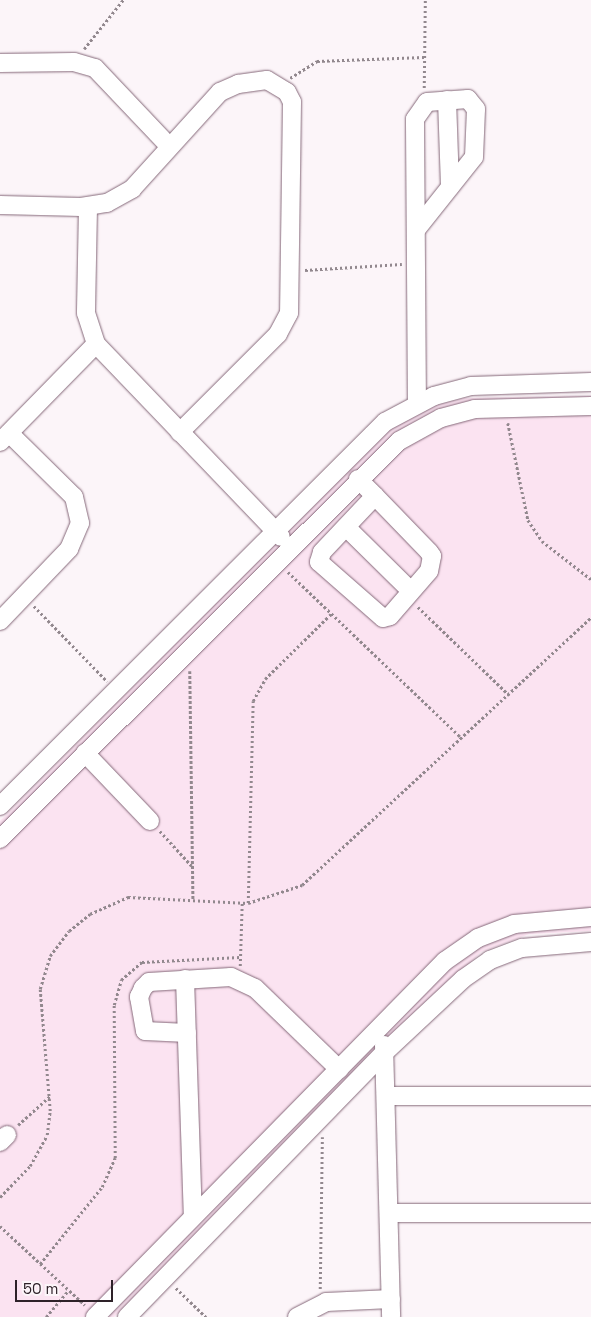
<!DOCTYPE html>
<style>
body{margin:0}
#map{position:relative;width:591px;height:1317px;overflow:hidden;background:#fcf5f9;font-family:"Space Grotesk",sans-serif}
div>[style]{position:absolute}
.built>*{inset:0;background:#fbe3f1}
.path>*{height:2.5px;margin-top:-1.25px;transform-origin:0;background:repeating-linear-gradient(90deg,#92888e 0 2.5px,transparent 0 5px)}
.roads{filter:drop-shadow(0 0 1px #856879) drop-shadow(0 0 1px #856879)}
.minor>*{height:18px;margin:-9px;padding:0 9px;transform-origin:9px;border-radius:9px;background:#fff}
span{translate:-50% -50%;white-space:nowrap;text-align:center;line-height:1.15;-webkit-text-stroke:4.5px #fcf5f9;paint-order:stroke}
.scale{position:absolute;left:15px;top:1280px;width:98px;height:22px;box-sizing:border-box;border:2px solid #2e2229;border-top:0;padding-left:6px;font-size:15px;line-height:18px;white-space:nowrap;color:#2e2229;-webkit-text-stroke:4px #fcf5f9;paint-order:stroke}
</style>
<div id="map">
<div class="built">
<i style="clip-path:polygon(591px 396px,591px 931px,529px 934px,481px 952px,114px 1317px,0 1317px,0 821px,387px 430px,428px 407px,464px 398px)"></i>
</div>
<div class="path">
<i style="left:84px;top:49px;width:63px;rotate:-51.5deg"></i>
<i style="left:290px;top:78px;width:32px;rotate:-32deg"></i>
<i style="left:317px;top:61px;width:107px;rotate:-2.1deg"></i>
<i style="left:424px;top:88px;width:88px;rotate:-89.3deg"></i>
<i style="left:305px;top:270px;width:97px;rotate:-3.5deg"></i>
<i style="left:508px;top:423px;width:99px;rotate:78.3deg"></i>
<i style="left:528px;top:520px;width:25px;rotate:56deg"></i>
<i style="left:542px;top:541px;width:62px;rotate:37.8deg"></i>
<i style="left:288px;top:572px;width:240px;rotate:43.7deg"></i>
<i style="left:34px;top:606px;width:105px;rotate:45.8deg"></i>
<i style="left:418px;top:607px;width:127px;rotate:44deg"></i>
<i style="left:190px;top:671px;width:229px;rotate:89.2deg"></i>
<i style="left:160px;top:831px;width:47px;rotate:47.6deg"></i>
<i style="left:248px;top:903px;width:202px;rotate:-88.6deg"></i>
<i style="left:253px;top:701px;width:25px;rotate:-61deg"></i>
<i style="left:265px;top:679px;width:93px;rotate:-44.6deg"></i>
<i style="left:240px;top:966px;width:64px;rotate:-88.2deg"></i>
<i style="left:18px;top:1125px;width:43px;rotate:-42.2deg"></i>
<i style="left:0;top:1197px;width:43px;rotate:-45.9deg"></i>
<i style="left:30px;top:1166px;width:35px;rotate:-61deg"></i>
<i style="left:47px;top:1135px;width:24px;rotate:-83deg"></i>
<i style="left:50px;top:1111px;width:122px;rotate:-94.7deg"></i>
<i style="left:40px;top:989px;width:34px;rotate:-73deg"></i>
<i style="left:50px;top:956px;width:31px;rotate:-53deg"></i>
<i style="left:69px;top:931px;width:27px;rotate:-39deg"></i>
<i style="left:90px;top:914px;width:42px;rotate:-24.1deg"></i>
<i style="left:128px;top:897px;width:120px;rotate:2.9deg"></i>
<i style="left:248px;top:903px;width:57px;rotate:-18.4deg"></i>
<i style="left:302px;top:885px;width:394px;rotate:-42.8deg"></i>
<i style="left:0;top:1226px;width:116px;rotate:42.9deg"></i>
<i style="left:40px;top:1264px;width:99px;rotate:-51.2deg"></i>
<i style="left:102px;top:1187px;width:32px;rotate:-66deg"></i>
<i style="left:115px;top:1158px;width:153px;rotate:-90.4deg"></i>
<i style="left:114px;top:1005px;width:26px;rotate:-74deg"></i>
<i style="left:121px;top:980px;width:28px;rotate:-41deg"></i>
<i style="left:142px;top:962px;width:98px;rotate:-2.9deg"></i>
<i style="left:176px;top:1288px;width:42px;rotate:44deg"></i>
<i style="left:320px;top:1289px;width:152px;rotate:-89.2deg"></i>
<i style="left:46px;top:1317px;width:35px;rotate:-50deg"></i>
</div>
<div class="roads">
<div class="minor">
<i style="left:0;top:63px;width:74px;rotate:-0.8deg"></i>
<i style="left:74px;top:62px;width:22px;rotate:16deg"></i>
<i style="left:95px;top:68px;width:108px;rotate:46.5deg"></i>
<i style="left:447px;top:100px;width:87px;rotate:88deg"></i>
<i style="left:0;top:205px;width:81px;rotate:1.4deg"></i>
<i style="left:81px;top:207px;width:26px;rotate:-9deg"></i>
<i style="left:107px;top:203px;width:29px;rotate:-29deg"></i>
<i style="left:132px;top:189px;width:131px;rotate:-47.8deg"></i>
<i style="left:220px;top:92px;width:20px;rotate:-24deg"></i>
<i style="left:238px;top:84px;width:29px;rotate:-8deg"></i>
<i style="left:267px;top:80px;width:23px;rotate:31deg"></i>
<i style="left:287px;top:92px;width:11px;rotate:63deg"></i>
<i style="left:292px;top:102px;width:211px;rotate:90.8deg"></i>
<i style="left:289px;top:313px;width:24px;rotate:118deg"></i>
<i style="left:278px;top:334px;width:139px;rotate:135deg"></i>
<i style="left:88px;top:207px;width:106px;rotate:91.1deg"></i>
<i style="left:86px;top:313px;width:33px;rotate:72deg"></i>
<i style="left:96px;top:344px;width:267px;rotate:46.2deg"></i>
<i style="left:416px;top:230px;width:93px;rotate:-51.5deg"></i>
<i style="left:474px;top:157px;width:48px;rotate:-87.6deg"></i>
<i style="left:476px;top:109px;width:13px;rotate:-129deg"></i>
<i style="left:468px;top:99px;width:41px;rotate:175.8deg"></i>
<i style="left:427px;top:102px;width:21px;rotate:125deg"></i>
<i style="left:415px;top:119px;width:5px;rotate:90deg"></i>
<i style="left:415px;top:124px;width:279px;rotate:89.6deg"></i>
<i style="left:0;top:442px;width:137px;rotate:-45.6deg"></i>
<i style="left:358px;top:479px;width:24px;rotate:45deg"></i>
<i style="left:375px;top:496px;width:78px;rotate:46deg"></i>
<i style="left:429px;top:552px;width:5px;rotate:53deg"></i>
<i style="left:432px;top:556px;width:15px;rotate:101deg"></i>
<i style="left:429px;top:571px;width:60px;rotate:130.9deg"></i>
<i style="left:390px;top:616px;width:7px;rotate:164deg"></i>
<i style="left:383px;top:618px;width:85px;rotate:-138.8deg"></i>
<i style="left:319px;top:562px;width:10px;rotate:-73deg"></i>
<i style="left:322px;top:552px;width:77px;rotate:-46.6deg"></i>
<i style="left:346px;top:527px;width:91px;rotate:44.6deg"></i>
<i style="left:0;top:621px;width:100px;rotate:-46.2deg"></i>
<i style="left:69px;top:549px;width:28px;rotate:-67deg"></i>
<i style="left:80px;top:523px;width:27px;rotate:-103deg"></i>
<i style="left:74px;top:497px;width:91px;rotate:-135.4deg"></i>
<i style="left:85px;top:753px;width:94px;rotate:46.3deg"></i>
<i style="left:0;top:806px;width:544px;rotate:-44.93deg"></i>
<i style="left:385px;top:422px;width:55px;rotate:-28deg"></i>
<i style="left:434px;top:396px;width:38px;rotate:-15deg"></i>
<i style="left:471px;top:386px;width:120px;rotate:-1.9deg"></i>
<i style="left:0;top:839px;width:564px;rotate:-44.93deg"></i>
<i style="left:399px;top:441px;width:48px;rotate:-28.7deg"></i>
<i style="left:441px;top:418px;width:35px;rotate:-15deg"></i>
<i style="left:475px;top:409px;width:116px;rotate:-1.5deg"></i>
<i style="left:185px;top:979px;width:237px;rotate:88.1deg"></i>
<i style="left:187px;top:1033px;width:42px;rotate:-177.3deg"></i>
<i style="left:145px;top:1031px;width:35px;rotate:-100deg"></i>
<i style="left:139px;top:997px;width:10px;rotate:-66deg"></i>
<i style="left:143px;top:988px;width:8px;rotate:-45deg"></i>
<i style="left:149px;top:982px;width:82px;rotate:-3.5deg"></i>
<i style="left:231px;top:977px;width:26px;rotate:25deg"></i>
<i style="left:255px;top:988px;width:117px;rotate:44deg"></i>
<i style="left:384px;top:1045px;width:272px;rotate:88.5deg"></i>
<i style="left:386px;top:1096px;width:205px"></i>
<i style="left:0;top:1142px;width:10px;rotate:-45deg"></i>
<i style="left:391px;top:1213px;width:200px"></i>
<i style="left:95px;top:1317px;width:499px;rotate:-45.5deg"></i>
<i style="left:445px;top:961px;width:40px;rotate:-34.9deg"></i>
<i style="left:478px;top:938px;width:39px;rotate:-21deg"></i>
<i style="left:514px;top:924px;width:77px;rotate:-5.2deg"></i>
<i style="left:127px;top:1317px;width:368px;rotate:-45.8deg"></i>
<i style="left:384px;top:1053px;width:108px;rotate:-43.1deg"></i>
<i style="left:463px;top:979px;width:33px;rotate:-35deg"></i>
<i style="left:490px;top:960px;width:34px;rotate:-21deg"></i>
<i style="left:522px;top:948px;width:69px;rotate:-5deg"></i>
<i style="left:297px;top:1317px;width:33px;rotate:-27deg"></i>
<i style="left:326px;top:1302px;width:65px;rotate:-2.6deg"></i>
</div>
</div>
<div class="scale">50 m</div>
</div>
